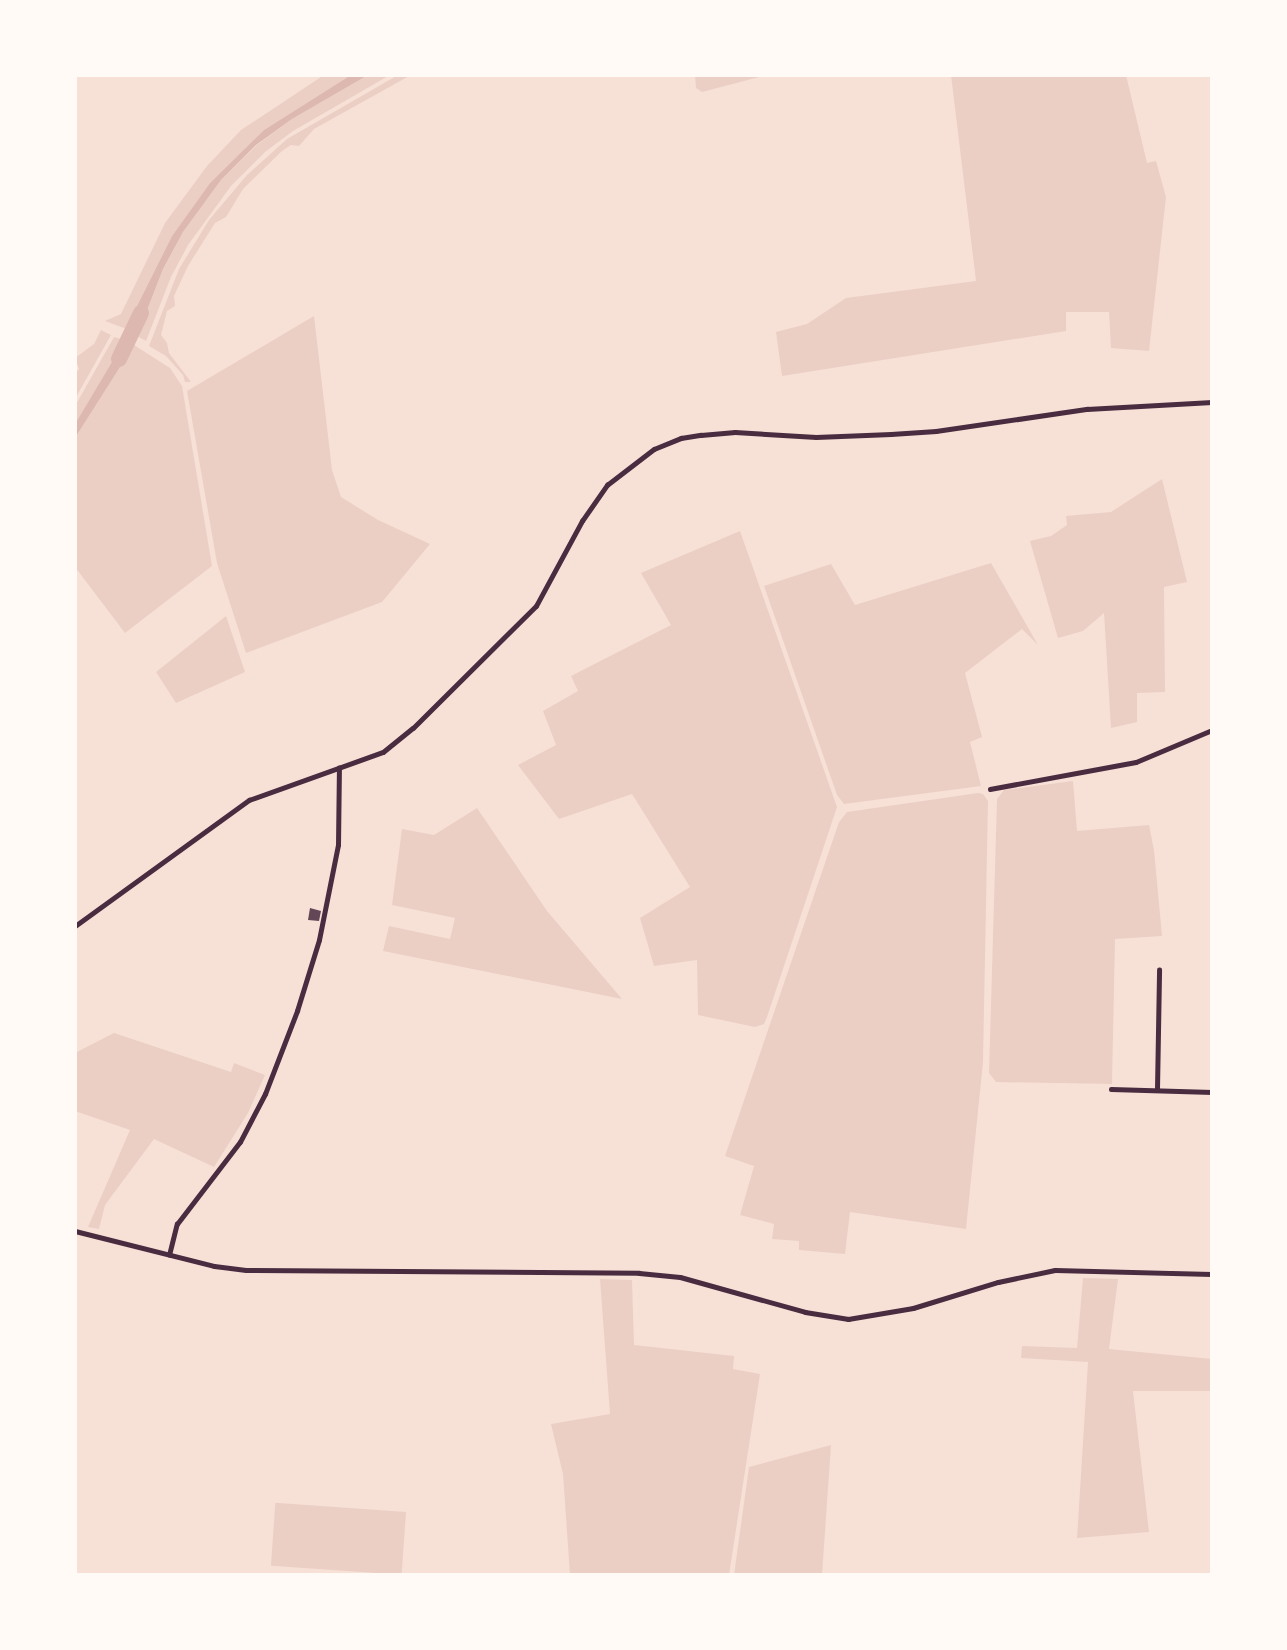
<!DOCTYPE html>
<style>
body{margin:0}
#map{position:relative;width:1287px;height:1650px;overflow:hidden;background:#f7e1d7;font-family:Karla,sans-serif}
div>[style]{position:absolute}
.green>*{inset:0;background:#ebcfc5;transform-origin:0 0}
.water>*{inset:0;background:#dcb8b0}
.river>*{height:16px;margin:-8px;padding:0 8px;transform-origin:8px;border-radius:8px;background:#dcb8b0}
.building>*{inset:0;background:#644757}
.minor>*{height:4.5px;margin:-2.25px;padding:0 2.25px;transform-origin:2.25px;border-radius:2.25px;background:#4a2c40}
.tertiary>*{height:5px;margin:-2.5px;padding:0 2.5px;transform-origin:2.5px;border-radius:2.5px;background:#4a2c40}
span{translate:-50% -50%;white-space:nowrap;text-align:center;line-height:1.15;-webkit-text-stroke:5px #fffaf5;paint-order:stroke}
.frame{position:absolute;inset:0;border:77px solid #fffaf5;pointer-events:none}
</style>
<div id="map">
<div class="green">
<i style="clip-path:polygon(324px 75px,351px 75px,264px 130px,210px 183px,172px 236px,129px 322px,129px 330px,105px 321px,75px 308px,105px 321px,121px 314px,165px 223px,207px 166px,241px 130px)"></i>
<i style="clip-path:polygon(368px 75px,390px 75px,293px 131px,265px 152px,231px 186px,188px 245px,171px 277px,146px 341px,137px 336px,163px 269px,183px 232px,221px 180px,257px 145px,292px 119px)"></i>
<i style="clip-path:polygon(398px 75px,411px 75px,314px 129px,299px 146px,291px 145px,282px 151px,243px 189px,226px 217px,215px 223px,188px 266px,174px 296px,175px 306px,167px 311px,161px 335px,167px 343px,169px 353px,191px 382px,185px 382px,183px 375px,166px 356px,149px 346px,179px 269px,209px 220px,247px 175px,287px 139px)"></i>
<i style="clip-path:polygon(695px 75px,767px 75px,702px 92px,696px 88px)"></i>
<i style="clip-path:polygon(951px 75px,1126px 75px,1147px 163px,1156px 161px,1166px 197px,1149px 351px,1111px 348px,1109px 312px,1066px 312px,1066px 331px,782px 376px,776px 332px,807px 324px,846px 298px,976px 281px)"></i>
<i style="clip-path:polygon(314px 316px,332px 470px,341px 497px,378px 520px,430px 544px,382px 602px,246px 653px,217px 563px,187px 391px)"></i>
<i style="clip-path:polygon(101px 330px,111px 335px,75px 399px,75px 374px,79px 369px,75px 358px,94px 344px)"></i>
<i style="clip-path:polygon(114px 337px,125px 340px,75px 424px,75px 406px)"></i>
<i style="clip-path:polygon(134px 345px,170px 368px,182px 386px,212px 566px,125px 633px,75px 567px,75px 438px)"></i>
<i style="clip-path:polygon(1162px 479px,1187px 582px,1164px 587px,1165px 692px,1137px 693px,1137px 722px,1111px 728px,1104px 613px,1083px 631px,1058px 638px,1030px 541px,1051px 536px,1067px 525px,1066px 516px,1111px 512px)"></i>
<i style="clip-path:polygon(740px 531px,837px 807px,767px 1017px,764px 1024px,755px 1027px,698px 1015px,697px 960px,654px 966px,640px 918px,690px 887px,632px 794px,559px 819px,518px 765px,556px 745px,543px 711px,578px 691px,571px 676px,671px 625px,641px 573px)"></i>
<i style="clip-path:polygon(991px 563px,1038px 645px,1022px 629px,965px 673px,982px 737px,970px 742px,981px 786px,844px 804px,837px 795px,764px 586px,831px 564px,855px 605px)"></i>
<i style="clip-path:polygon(226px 616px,245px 672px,176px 703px,156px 672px)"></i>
<i style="clip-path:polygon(1073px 781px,1077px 831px,1149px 825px,1154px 850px,1162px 936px,1115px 939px,1112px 1084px,996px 1082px,989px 1073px,997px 799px,1004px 790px)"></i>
<i style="clip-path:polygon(978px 793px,983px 794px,988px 801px,983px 1062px,966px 1229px,850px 1212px,845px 1254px,799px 1250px,799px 1241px,772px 1239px,774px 1224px,740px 1215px,754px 1166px,725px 1156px,839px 822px,847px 812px)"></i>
<i style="clip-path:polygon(477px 808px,547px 911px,622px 999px,383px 951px,389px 926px,450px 939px,455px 918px,392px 905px,402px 829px,434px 835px)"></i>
<i style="clip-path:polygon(114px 1033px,231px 1072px,234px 1063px,265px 1075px,248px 1113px,214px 1167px,154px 1139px,105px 1205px,99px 1229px,88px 1227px,130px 1130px,75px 1111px,75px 1053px)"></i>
<i style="clip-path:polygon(1083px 1278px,1118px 1279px,1109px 1349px,1212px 1359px,1212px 1391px,1133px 1391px,1149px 1532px,1077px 1538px,1088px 1362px,1021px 1358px,1022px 1346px,1077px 1348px)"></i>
<i style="clip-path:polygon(600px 1279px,632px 1280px,634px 1345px,734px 1356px,733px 1369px,760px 1374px,729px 1575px,570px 1575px,563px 1474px,551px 1424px,610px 1414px)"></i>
<i style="clip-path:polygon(831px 1445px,822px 1575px,734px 1575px,749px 1467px)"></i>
<i style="left:406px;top:1512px;width:63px;height:131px;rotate:94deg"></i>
</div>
<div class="water">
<i style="clip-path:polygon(351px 75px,368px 75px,292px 119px,256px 145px,221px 180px,183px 232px,163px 269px,137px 336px,129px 330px,129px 322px,172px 236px,210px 183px,264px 130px)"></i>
<i style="clip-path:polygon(125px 340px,134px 345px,75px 438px,75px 424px)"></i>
</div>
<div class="river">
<i style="left:119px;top:359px;width:51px;rotate:-64.4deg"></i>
</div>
<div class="building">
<i style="clip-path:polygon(310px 908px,321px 911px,319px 921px,308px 920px)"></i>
</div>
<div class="minor">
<i style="left:990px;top:789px;width:148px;rotate:-10.5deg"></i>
<i style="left:1136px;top:762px;width:82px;rotate:-22.8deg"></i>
<i style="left:75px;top:926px;width:215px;rotate:-35.9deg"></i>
<i style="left:249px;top:800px;width:142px;rotate:-19.7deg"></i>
<i style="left:383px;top:752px;width:38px;rotate:-39deg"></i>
<i style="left:413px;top:728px;width:173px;rotate:-44.8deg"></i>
<i style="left:536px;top:606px;width:97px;rotate:-61.6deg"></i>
<i style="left:582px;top:521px;width:44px;rotate:-55.2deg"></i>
<i style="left:607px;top:485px;width:59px;rotate:-37.5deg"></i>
<i style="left:654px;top:449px;width:29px;rotate:-22deg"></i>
<i style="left:681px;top:438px;width:20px;rotate:-9deg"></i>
<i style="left:701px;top:435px;width:34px;rotate:-5deg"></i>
<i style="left:735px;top:432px;width:81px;rotate:3.5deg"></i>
<i style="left:816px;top:437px;width:75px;rotate:-2.3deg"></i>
<i style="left:891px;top:434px;width:45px;rotate:-3.8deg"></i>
<i style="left:936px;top:431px;width:153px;rotate:-8.3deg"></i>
<i style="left:1087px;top:409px;width:125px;rotate:-3.2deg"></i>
<i style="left:1111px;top:1089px;width:101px;rotate:1.7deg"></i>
<i style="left:1157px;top:1089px;width:119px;rotate:-89deg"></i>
<i style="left:169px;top:1255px;width:32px;rotate:-76deg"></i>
<i style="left:177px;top:1224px;width:103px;rotate:-52.5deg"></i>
<i style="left:240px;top:1142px;width:54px;rotate:-62.5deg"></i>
<i style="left:265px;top:1094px;width:89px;rotate:-68.9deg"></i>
<i style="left:297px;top:1011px;width:74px;rotate:-72.8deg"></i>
<i style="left:319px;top:940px;width:97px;rotate:-78.7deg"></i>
<i style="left:338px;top:845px;width:77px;rotate:-89.3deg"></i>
</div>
<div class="tertiary">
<i style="left:75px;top:1231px;width:143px;rotate:14.1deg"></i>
<i style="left:214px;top:1266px;width:32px;rotate:7deg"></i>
<i style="left:246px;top:1270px;width:393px;rotate:0.4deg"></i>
<i style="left:639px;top:1273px;width:41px;rotate:5.6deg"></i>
<i style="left:680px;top:1277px;width:130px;rotate:15.6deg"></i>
<i style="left:805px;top:1312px;width:44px;rotate:9.2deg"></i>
<i style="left:848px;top:1319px;width:66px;rotate:-9.6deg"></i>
<i style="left:913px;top:1308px;width:89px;rotate:-17deg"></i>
<i style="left:998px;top:1282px;width:58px;rotate:-11.9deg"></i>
<i style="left:1055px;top:1270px;width:157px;rotate:1.5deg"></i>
</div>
<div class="frame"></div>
</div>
